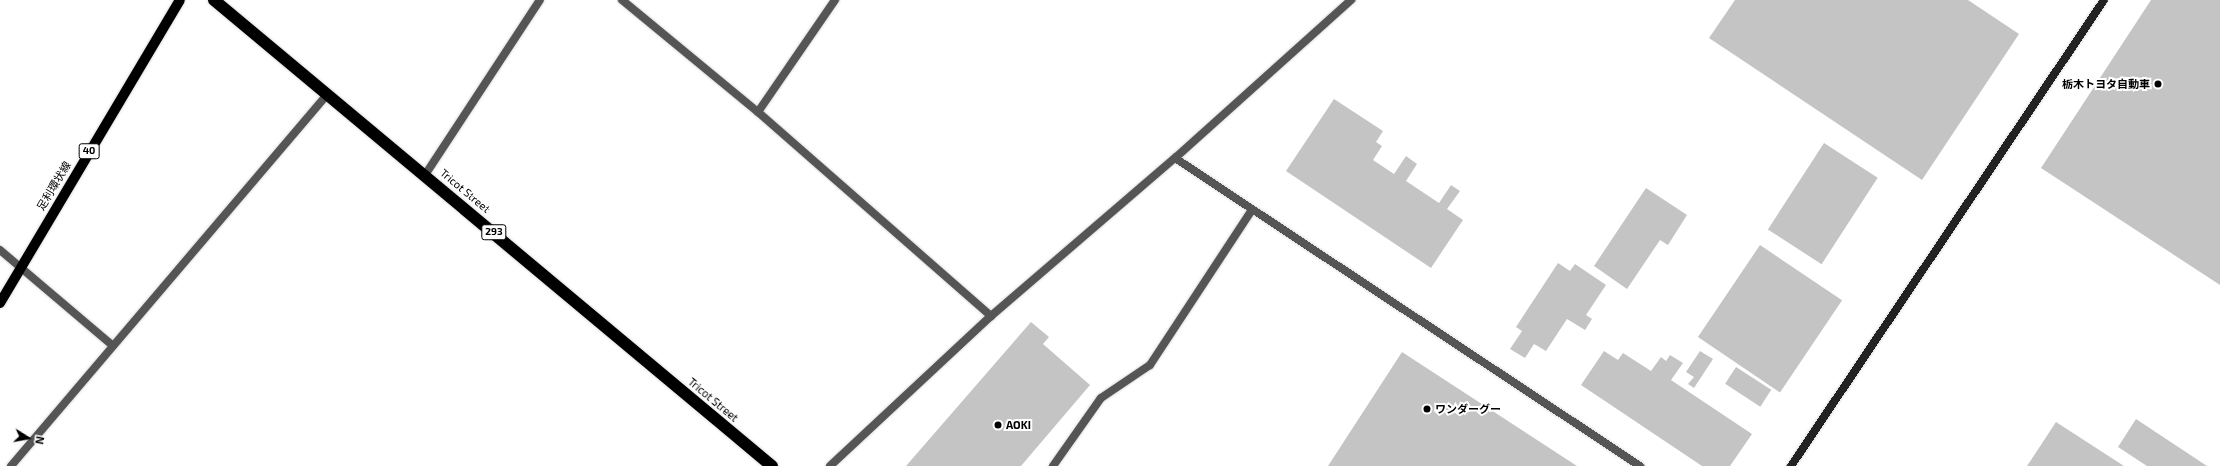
<!DOCTYPE html>
<meta charset="utf-8">
<style>
body{margin:0}
#map{position:relative;width:2220px;height:466px;overflow:hidden;background:#fff;font-family:"Exo 2","Noto Sans JP",sans-serif}
div>[style]{position:absolute}
.building>*{inset:0;background:#c4c4c4;transform-origin:0 0}
.roads{filter:drop-shadow(0 0 1px #dbdbdb) drop-shadow(0 0 1px #dbdbdb)}
.lane>*{height:8px;margin:-4px;padding:0 4px;transform-origin:4px;border-radius:4px;background:#555}
.street>*{height:8px;margin:-4px;padding:0 4px;transform-origin:4px;border-radius:4px;background:#555}
.secondary>*{height:8px;margin:-4px;padding:0 4px;transform-origin:4px;border-radius:4px;background:#222}
.primary>*{height:10px;margin:-5px;padding:0 5px;transform-origin:5px;border-radius:5px;background:#000}
.highway>*{height:12px;margin:-6px;padding:0 6px;transform-origin:6px;border-radius:6px;background:#000}
.dots>*{width:11px;height:11px;translate:-50% -50%;box-sizing:border-box;border:2px solid #fff;border-radius:50%}
span{translate:-50% -50%;white-space:nowrap;text-align:center;line-height:1.15;-webkit-text-stroke:4px #fff;paint-order:stroke}
.shield-label span{padding:1px 3px;background:#fff;border:1px solid;border-radius:3px;-webkit-text-stroke-width:0}
.shield-label{font-size:10px;color:#000;font-weight:700}
.poi-label{font-size:11px;color:#000;font-weight:700}
.right{translate:-100% -50%;text-align:right}
.left{translate:0 -50%;text-align:left}
.street-label{font-size:11px;color:#000}
.north{position:absolute;left:8px;top:418px;width:40px;height:40px;-webkit-text-stroke:3px #fff;paint-order:stroke;rotate:101deg;font-size:11px;font-weight:700;line-height:16px;text-align:center;color:#000}
.north::after{content:'';display:block;margin:auto;width:14px;height:18px;background:#000;clip-path:polygon(50% 0,100% 100%,50% 72%,0 100%)}
</style>
<div id="map">
<div class="building">
<i style="clip-path:polygon(1735px 0,1968px 0,2019px 34px,1922px 180px,1709px 38px)"></i>
<i style="clip-path:polygon(2151px 0,2220px 0,2220px 285px,2041px 168px)"></i>
<i style="clip-path:polygon(1334px 99px,1383px 131px,1376px 142px,1382px 146px,1373px 160px,1394px 174px,1406px 156px,1417px 164px,1406px 181px,1439px 203px,1451px 185px,1460px 191px,1447px 209px,1463px 220px,1431px 268px,1286px 171px)"></i>
<i style="left:1824px;top:143px;width:64px;height:103px;rotate:33deg"></i>
<i style="clip-path:polygon(1646px 188px,1687px 215px,1668px 245px,1660px 240px,1627px 289px,1594px 266px)"></i>
<i style="left:1760px;top:245px;width:99px;height:111px;rotate:34deg"></i>
<i style="clip-path:polygon(1558px 263px,1570px 271px,1575px 264px,1606px 285px,1586px 315px,1592px 319px,1585px 330px,1567px 319px,1546px 351px,1534px 344px,1525px 358px,1510px 349px,1522px 331px,1516px 327px)"></i>
<i style="clip-path:polygon(1031px 322px,1049px 337px,1043px 344px,1090px 385px,1021px 466px,906px 466px)"></i>
<i style="clip-path:polygon(1604px 351px,1618px 360px,1623px 353px,1651px 371px,1661px 357px,1666px 361px,1670px 355px,1683px 363px,1671px 380px,1752px 434px,1730px 466px,1702px 466px,1581px 385px)"></i>
<i style="clip-path:polygon(1700px 351px,1713px 359px,1694px 388px,1688px 384px,1694px 377px,1686px 372px)"></i>
<i style="clip-path:polygon(1402px 352px,1577px 466px,1328px 466px)"></i>
<i style="left:1736px;top:367px;width:42px;height:20px;rotate:33deg"></i>
<i style="clip-path:polygon(2136px 419px,2207px 466px,2147px 466px,2118px 447px)"></i>
<i style="clip-path:polygon(2056px 422px,2124px 466px,2027px 466px)"></i>
</div>
<div class="roads">
<div class="lane">
<i style="left:0;top:250px;width:148px;rotate:40.3deg"></i>
</div>
<div class="street">
<i style="left:622px;top:0;width:176px;rotate:39.5deg"></i>
<i style="left:758px;top:112px;width:310px;rotate:41.2deg"></i>
<i style="left:758px;top:112px;width:136px;rotate:-55.5deg"></i>
<i style="left:1175px;top:158px;width:558px;rotate:33.52deg"></i>
<i style="left:425px;top:175px;width:209px;rotate:-56.7deg"></i>
<i style="left:11px;top:466px;width:489px;rotate:-49.6deg"></i>
<i style="left:830px;top:466px;width:220px;rotate:-43deg"></i>
<i style="left:991px;top:316px;width:243px;rotate:-40.7deg"></i>
<i style="left:1175px;top:158px;width:237px;rotate:-41.9deg"></i>
<i style="left:1053px;top:466px;width:83px;rotate:-54.8deg"></i>
<i style="left:1101px;top:398px;width:59px;rotate:-34deg"></i>
<i style="left:1150px;top:365px;width:186px;rotate:-56.7deg"></i>
</div>
<div class="secondary">
<i style="left:1791px;top:466px;width:561px;rotate:-56.11deg"></i>
</div>
<div class="primary">
<i style="left:0;top:303px;width:352px;rotate:-59.3deg"></i>
</div>
<div class="highway">
<i style="left:214px;top:0;width:727px;rotate:39.87deg"></i>
</div>
</div>
<div class="dots">
<i style="left:2158px;top:84px;background:#000"></i>
<i style="left:1427px;top:409px;background:#000"></i>
<i style="left:998px;top:425px;background:#000"></i>
</div>
<div class="shield-label">
<span style="left:89px;top:151px">40</span>
<span style="left:494px;top:232px">293</span>
</div>
<div class="poi-label">
<span class="right" style="left:2150px;top:84px">栃木トヨタ自動車</span>
<span class="left" style="left:1435px;top:409px">ワンダーグー</span>
<span class="left" style="left:1006px;top:425px">AOKI</span>
</div>
<div class="street-label">
<span style="left:54px;top:186px;rotate:-59deg">足利環状線</span>
<span style="left:465px;top:191px;rotate:40deg">Tricot Street</span>
<span style="left:713px;top:400px;rotate:40deg">Tricot Street</span>
</div>
<div class="north">N</div>
</div>
